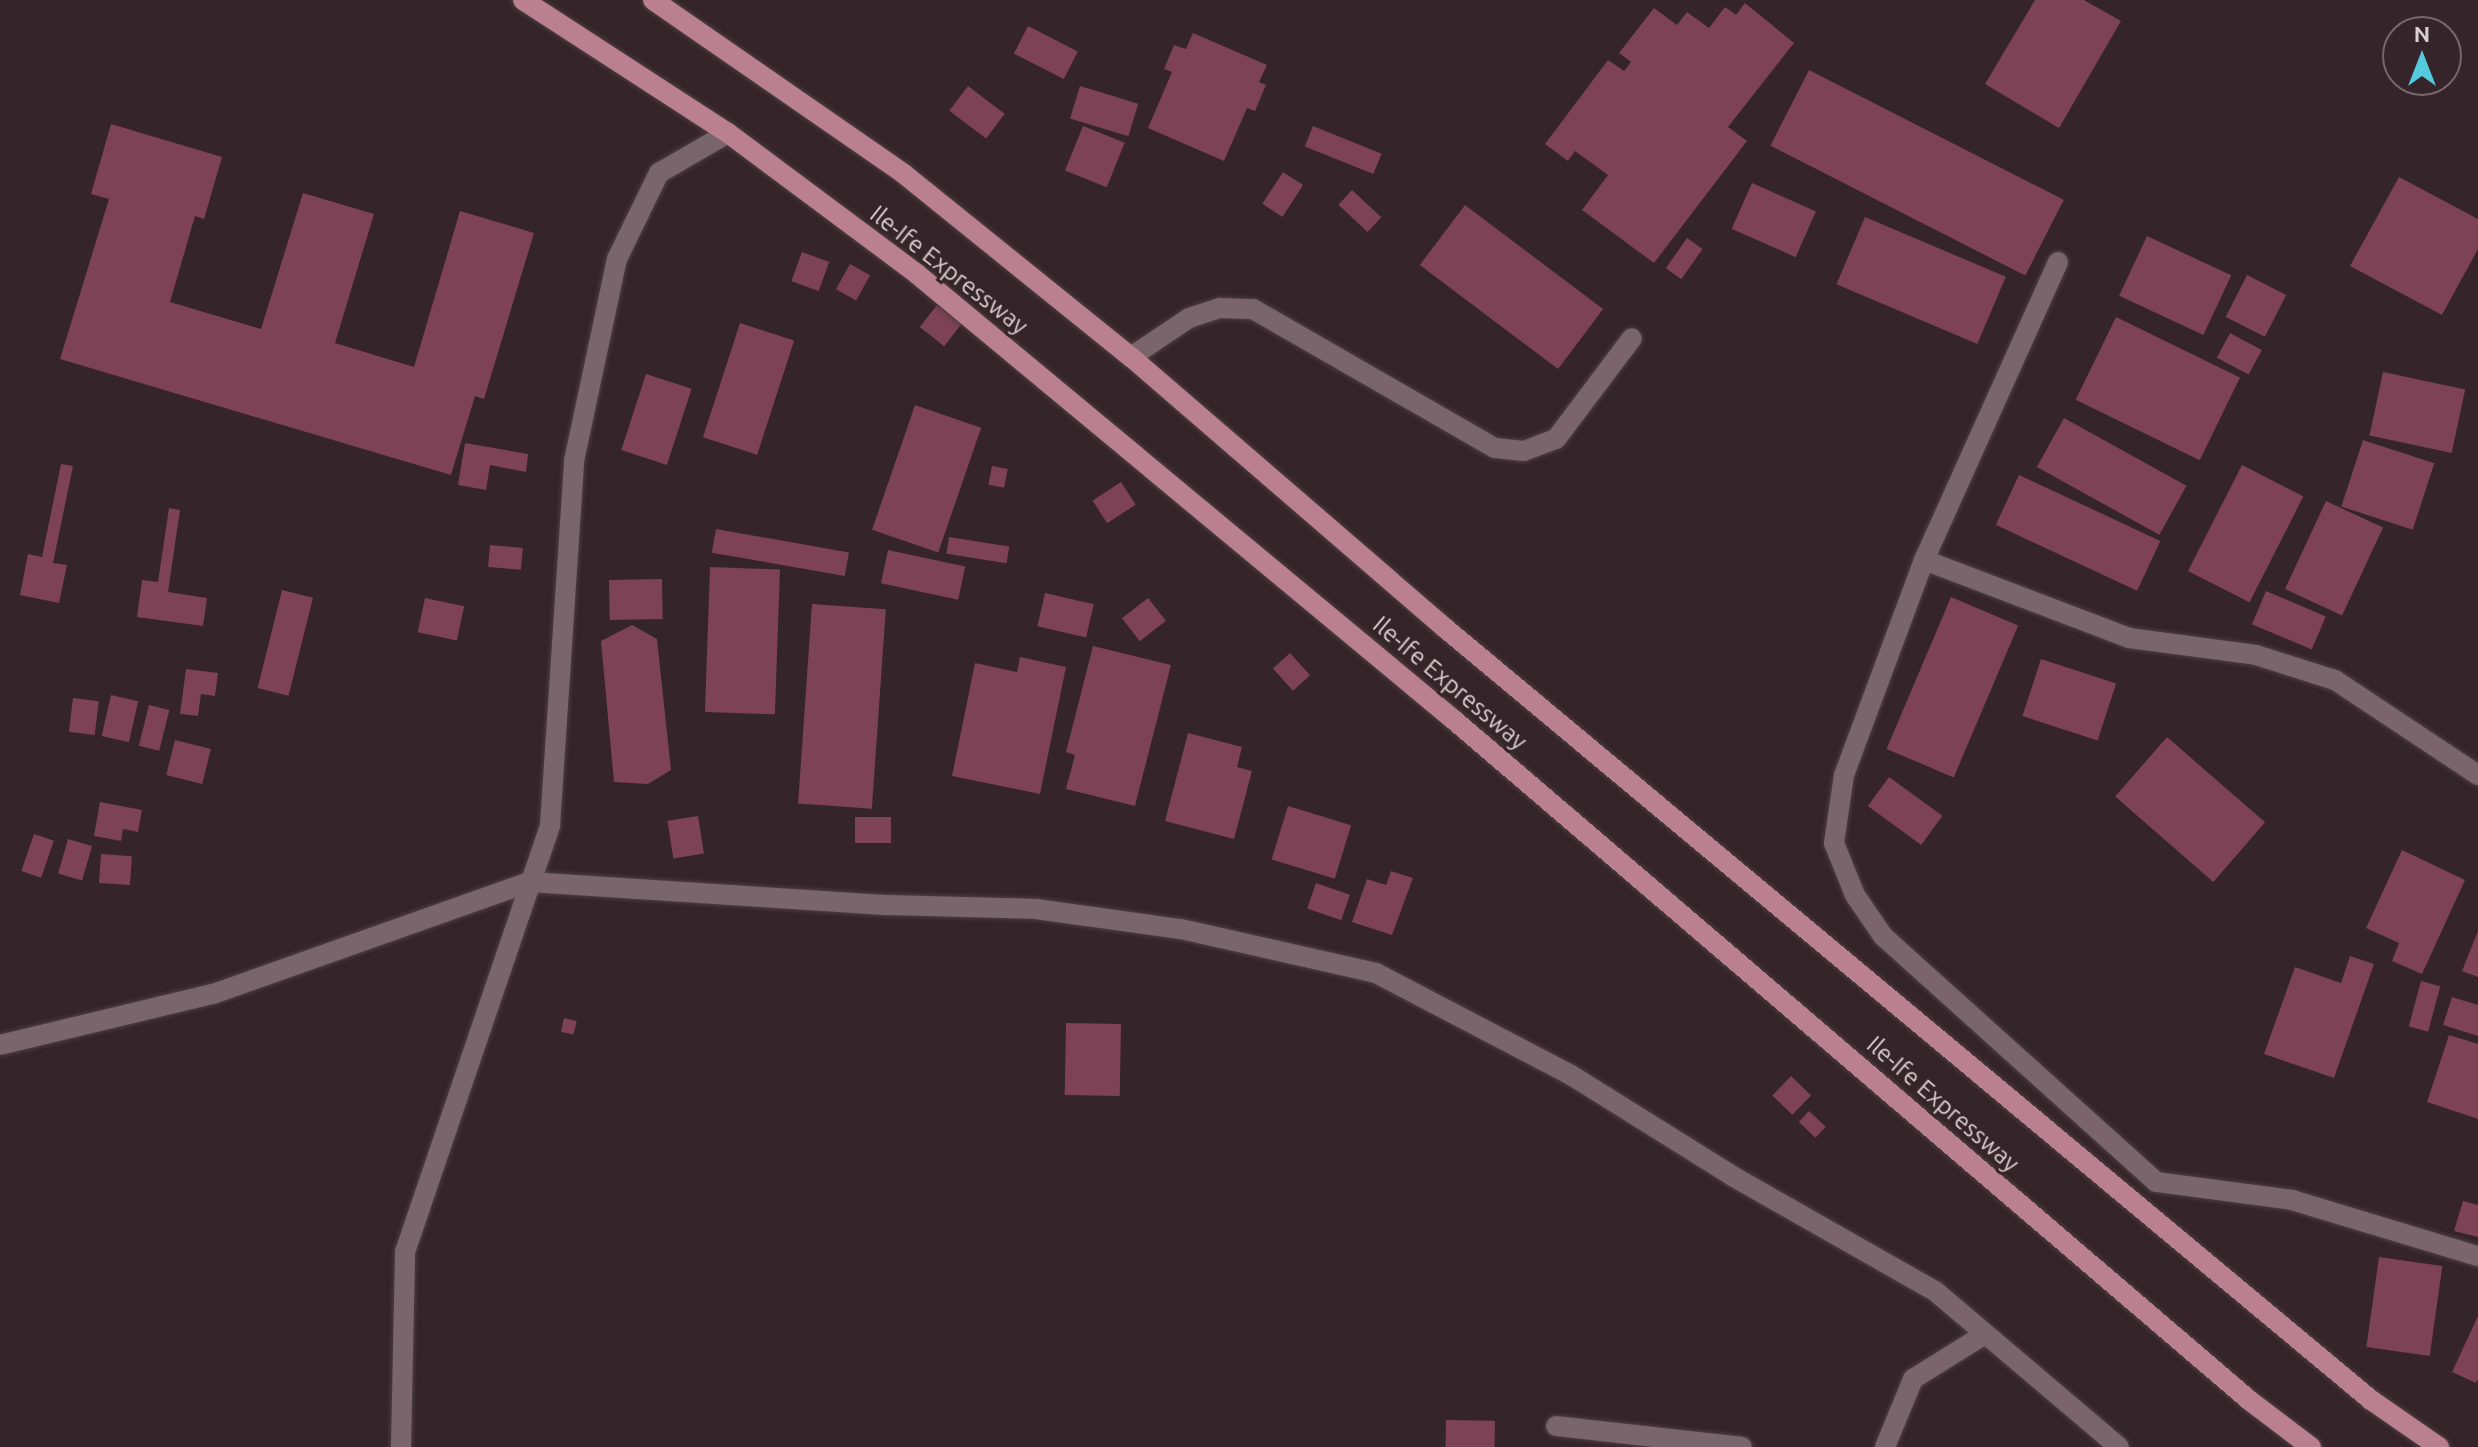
<!DOCTYPE html>
<style>
body{margin:0}
#map{position:relative;width:2478px;height:1447px;overflow:hidden;background:#352429;font-family:Ubuntu,sans-serif}
div>[style]{position:absolute}
.building>*{inset:0;background:#7d4255;transform-origin:0 0}
.roads{filter:drop-shadow(0 0 2px #4d3f44) drop-shadow(0 0 2px #4d3f44)}
.minor>*{height:20px;margin:-10px;padding:0 10px;transform-origin:10px;border-radius:10px;background:#79656b}
.major>*{height:20px;margin:-10px;padding:0 10px;transform-origin:10px;border-radius:10px;background:#ba7f91}
span{translate:-50% -50%;white-space:nowrap;text-align:center;line-height:1.15;-webkit-text-stroke:6px #352429;paint-order:stroke}
.street-label{font-size:24px;color:#daced1}
.north{position:absolute;left:2382px;top:16px;width:80px;height:80px;box-sizing:border-box;background:#352429;border:2px solid #77686c;border-radius:50%;rotate:0deg;font-size:22px;font-weight:700;line-height:32px;text-align:center;color:#daced1}
.north::after{content:'';display:block;margin:auto;width:28px;height:36px;background:#54cade;clip-path:polygon(50% 0,100% 100%,50% 72%,0 100%)}
</style>
<div id="map">
<div class="building">
<i style="clip-path:polygon(2035px 0,2084px 0,2121px 21px,2059px 128px,1985px 84px)"></i>
<i style="clip-path:polygon(1745px 3px,1794px 43px,1728px 127px,1747px 141px,1654px 263px,1582px 210px,1608px 175px,1575px 151px,1568px 161px,1545px 144px,1608px 60px,1624px 71px,1631px 62px,1619px 53px,1654px 8px,1677px 25px,1687px 12px,1709px 28px,1725px 7px,1736px 15px)"></i>
<i style="left:1028px;top:26px;width:56px;height:31px;rotate:27deg"></i>
<i style="clip-path:polygon(1193px 33px,1267px 65px,1259px 82px,1266px 85px,1255px 111px,1247px 108px,1224px 161px,1148px 128px,1172px 72px,1164px 69px,1174px 45px,1186px 49px)"></i>
<i style="left:1809px;top:70px;width:286px;height:85px;rotate:27deg"></i>
<i style="left:968px;top:86px;width:46px;height:31px;rotate:37deg"></i>
<i style="left:1080px;top:86px;width:61px;height:34px;rotate:17deg"></i>
<i style="clip-path:polygon(111px 124px,222px 157px,204px 219px,195px 216px,170px 302px,261px 329px,303px 193px,374px 214px,335px 343px,414px 367px,460px 211px,534px 233px,484px 399px,475px 396px,451px 475px,60px 359px,109px 199px,91px 194px)"></i>
<i style="left:1083px;top:126px;width:45px;height:48px;rotate:22deg"></i>
<i style="left:1313px;top:126px;width:74px;height:22px;rotate:22deg"></i>
<i style="left:1283px;top:172px;width:24px;height:38px;rotate:33deg"></i>
<i style="clip-path:polygon(2399px 177px,2478px 219px,2478px 249px,2442px 315px,2350px 266px)"></i>
<i style="left:1752px;top:183px;width:70px;height:50px;rotate:24deg"></i>
<i style="left:1352px;top:190px;width:40px;height:20px;rotate:43deg"></i>
<i style="left:1465px;top:205px;width:173px;height:75px;rotate:37deg"></i>
<i style="left:1865px;top:217px;width:153px;height:73px;rotate:23deg"></i>
<i style="left:2147px;top:236px;width:93px;height:66px;rotate:25deg"></i>
<i style="left:1687px;top:238px;width:19px;height:37px;rotate:35deg"></i>
<i style="left:802px;top:252px;width:29px;height:31px;rotate:20deg"></i>
<i style="left:850px;top:264px;width:23px;height:29px;rotate:29deg"></i>
<i style="left:2247px;top:275px;width:44px;height:47px;rotate:27deg"></i>
<i style="left:937px;top:305px;width:31px;height:28px;rotate:38deg"></i>
<i style="left:2116px;top:317px;width:138px;height:92px;rotate:26deg"></i>
<i style="left:740px;top:323px;width:57px;height:120px;rotate:18deg"></i>
<i style="left:2230px;top:333px;width:36px;height:28px;rotate:28deg"></i>
<i style="left:2383px;top:372px;width:84px;height:65px;rotate:12deg"></i>
<i style="left:646px;top:374px;width:48px;height:80px;rotate:18deg"></i>
<i style="left:915px;top:405px;width:70px;height:132px;rotate:19deg"></i>
<i style="left:2064px;top:418px;width:140px;height:56px;rotate:29deg"></i>
<i style="left:2363px;top:440px;width:75px;height:70px;rotate:18deg"></i>
<i style="clip-path:polygon(465px 443px,528px 454px,526px 472px,490px 465px,486px 490px,458px 485px)"></i>
<i style="clip-path:polygon(61px 464px,73px 466px,53px 563px,67px 565px,59px 603px,20px 595px,28px 554px,42px 557px)"></i>
<i style="left:2242px;top:465px;width:69px;height:119px;rotate:27deg"></i>
<i style="left:992px;top:466px;width:16px;height:19px;rotate:11deg"></i>
<i style="left:2019px;top:475px;width:156px;height:55px;rotate:25deg"></i>
<i style="left:1121px;top:482px;width:27px;height:34px;rotate:57deg"></i>
<i style="left:2326px;top:501px;width:63px;height:97px;rotate:25deg"></i>
<i style="clip-path:polygon(169px 508px,180px 510px,168px 592px,207px 598px,203px 626px,137px 617px,142px 580px,158px 582px)"></i>
<i style="left:716px;top:529px;width:135px;height:24px;rotate:10deg"></i>
<i style="left:949px;top:537px;width:61px;height:17px;rotate:9deg"></i>
<i style="left:490px;top:545px;width:33px;height:22px;rotate:5deg"></i>
<i style="left:888px;top:550px;width:79px;height:34px;rotate:12deg"></i>
<i style="left:710px;top:567px;width:70px;height:145px;rotate:2deg"></i>
<i style="left:662px;top:579px;width:40px;height:53px;rotate:89deg"></i>
<i style="left:282px;top:590px;width:32px;height:101px;rotate:14deg"></i>
<i style="left:2266px;top:591px;width:65px;height:36px;rotate:23deg"></i>
<i style="left:1045px;top:593px;width:50px;height:34px;rotate:13deg"></i>
<i style="left:1951px;top:597px;width:73px;height:165px;rotate:23deg"></i>
<i style="left:425px;top:598px;width:40px;height:35px;rotate:12deg"></i>
<i style="left:1148px;top:598px;width:29px;height:33px;rotate:52deg"></i>
<i style="left:812px;top:604px;width:74px;height:200px;rotate:4deg"></i>
<i style="clip-path:polygon(632px 625px,657px 639px,671px 770px,648px 784px,614px 782px,601px 641px)"></i>
<i style="clip-path:polygon(1093px 646px,1171px 665px,1135px 806px,1066px 789px,1075px 755px,1066px 752px)"></i>
<i style="left:1290px;top:653px;width:30px;height:23px;rotate:48deg"></i>
<i style="clip-path:polygon(1020px 657px,1066px 667px,1040px 794px,952px 776px,975px 663px,1017px 672px)"></i>
<i style="left:2041px;top:659px;width:79px;height:60px;rotate:18deg"></i>
<i style="clip-path:polygon(186px 669px,218px 673px,215px 696px,201px 694px,198px 716px,180px 714px)"></i>
<i style="left:111px;top:695px;width:28px;height:42px;rotate:13deg"></i>
<i style="left:73px;top:698px;width:26px;height:34px;rotate:7deg"></i>
<i style="left:149px;top:705px;width:21px;height:42px;rotate:14deg"></i>
<i style="clip-path:polygon(1188px 733px,1242px 747px,1237px 767px,1252px 771px,1234px 839px,1165px 821px)"></i>
<i style="left:2167px;top:737px;width:130px;height:79px;rotate:41deg"></i>
<i style="left:175px;top:740px;width:37px;height:36px;rotate:14deg"></i>
<i style="left:1889px;top:777px;width:66px;height:36px;rotate:36deg"></i>
<i style="clip-path:polygon(100px 802px,142px 810px,138px 832px,123px 829px,121px 841px,94px 836px)"></i>
<i style="left:1288px;top:806px;width:66px;height:56px;rotate:17deg"></i>
<i style="left:698px;top:816px;width:38px;height:31px;rotate:81deg"></i>
<i style="left:855px;top:817px;width:36px;height:26px"></i>
<i style="left:34px;top:834px;width:21px;height:39px;rotate:19deg"></i>
<i style="left:68px;top:839px;width:25px;height:36px;rotate:16deg"></i>
<i style="clip-path:polygon(2402px 850px,2465px 880px,2422px 974px,2392px 961px,2399px 943px,2366px 928px)"></i>
<i style="left:101px;top:854px;width:31px;height:29px;rotate:4deg"></i>
<i style="clip-path:polygon(1391px 871px,1413px 878px,1392px 935px,1352px 922px,1367px 879px,1386px 885px)"></i>
<i style="left:1316px;top:883px;width:36px;height:27px;rotate:19deg"></i>
<i style="clip-path:polygon(2478px 931px,2478px 977px,2462px 971px)"></i>
<i style="clip-path:polygon(2350px 956px,2374px 964px,2334px 1078px,2264px 1054px,2295px 967px,2341px 983px)"></i>
<i style="left:2421px;top:981px;width:20px;height:47px;rotate:15deg"></i>
<i style="clip-path:polygon(2452px 997px,2478px 1005px,2478px 1036px,2443px 1025px)"></i>
<i style="left:564px;top:1018px;width:13px;height:14px;rotate:13deg"></i>
<i style="left:1066px;top:1023px;width:55px;height:72px;rotate:1deg"></i>
<i style="clip-path:polygon(2449px 1035px,2478px 1044px,2478px 1119px,2427px 1102px)"></i>
<i style="left:1791px;top:1076px;width:28px;height:27px;rotate:44deg"></i>
<i style="left:1809px;top:1111px;width:23px;height:15px;rotate:43deg"></i>
<i style="clip-path:polygon(2463px 1201px,2478px 1205px,2478px 1237px,2454px 1231px)"></i>
<i style="left:2379px;top:1257px;width:64px;height:91px;rotate:8deg"></i>
<i style="clip-path:polygon(2478px 1316px,2478px 1379px,2476px 1383px,2452px 1372px)"></i>
<i style="left:1446px;top:1420px;width:49px;height:27px;rotate:1deg"></i>
</div>
<div class="roads">
<div class="minor">
<i style="left:2058px;top:262px;width:327px;rotate:114.2deg"></i>
<i style="left:1924px;top:560px;width:229px;rotate:110.4deg"></i>
<i style="left:1844px;top:775px;width:69px;rotate:98.4deg"></i>
<i style="left:1834px;top:843px;width:56px;rotate:68deg"></i>
<i style="left:1855px;top:895px;width:50px;rotate:55.7deg"></i>
<i style="left:1883px;top:936px;width:367px;rotate:42deg"></i>
<i style="left:2156px;top:1182px;width:137px;rotate:7.5deg"></i>
<i style="left:2292px;top:1200px;width:194px;rotate:16.8deg"></i>
<i style="left:1131px;top:357px;width:70px;rotate:-33.9deg"></i>
<i style="left:1189px;top:318px;width:33px;rotate:-18deg"></i>
<i style="left:1220px;top:308px;width:33px;rotate:2deg"></i>
<i style="left:1253px;top:309px;width:279px;rotate:29.9deg"></i>
<i style="left:1495px;top:448px;width:29px;rotate:6deg"></i>
<i style="left:1524px;top:451px;width:34px;rotate:-21deg"></i>
<i style="left:1556px;top:439px;width:126px;rotate:-53deg"></i>
<i style="left:1924px;top:560px;width:219px;rotate:20.8deg"></i>
<i style="left:2129px;top:638px;width:128px;rotate:7.6deg"></i>
<i style="left:2256px;top:655px;width:83px;rotate:17.6deg"></i>
<i style="left:2335px;top:680px;width:172px;rotate:33.6deg"></i>
<i style="left:0;top:1045px;width:219px;rotate:-13.5deg"></i>
<i style="left:213px;top:994px;width:336px;rotate:-19.5deg"></i>
<i style="left:530px;top:882px;width:359px;rotate:3.7deg"></i>
<i style="left:888px;top:905px;width:148px;rotate:1.5deg"></i>
<i style="left:1036px;top:909px;width:146px;rotate:7.9deg"></i>
<i style="left:1181px;top:929px;width:200px;rotate:12.7deg"></i>
<i style="left:1376px;top:973px;width:220px;rotate:27.6deg"></i>
<i style="left:1571px;top:1075px;width:192px;rotate:32deg"></i>
<i style="left:1734px;top:1177px;width:231px;rotate:29.6deg"></i>
<i style="left:1935px;top:1291px;width:241px;rotate:40.3deg"></i>
<i style="left:1556px;top:1426px;width:187px;rotate:6.4deg"></i>
<i style="left:401px;top:1447px;width:195px;rotate:-88.8deg"></i>
<i style="left:405px;top:1252px;width:451px;rotate:-71.2deg"></i>
<i style="left:550px;top:825px;width:365px;rotate:-86.2deg"></i>
<i style="left:574px;top:461px;width:207px;rotate:-78deg"></i>
<i style="left:617px;top:259px;width:96px;rotate:-64deg"></i>
<i style="left:659px;top:173px;width:80px;rotate:-30.1deg"></i>
<i style="left:1885px;top:1447px;width:74px;rotate:-67.6deg"></i>
<i style="left:1913px;top:1379px;width:85px;rotate:-32deg"></i>
</div>
<div class="major">
<i style="left:523px;top:0;width:244px;rotate:33deg"></i>
<i style="left:728px;top:133px;width:236px;rotate:36.7deg"></i>
<i style="left:917px;top:274px;width:698px;rotate:39.71deg"></i>
<i style="left:1454px;top:720px;width:1046px;rotate:40.54deg"></i>
<i style="left:2249px;top:1400px;width:78px;rotate:37.2deg"></i>
<i style="left:653px;top:0;width:305px;rotate:34.7deg"></i>
<i style="left:904px;top:174px;width:292px;rotate:38.9deg"></i>
<i style="left:1131px;top:357px;width:415px;rotate:40.8deg"></i>
<i style="left:1445px;top:628px;width:1206px;rotate:39.82deg"></i>
<i style="left:2371px;top:1400px;width:83px;rotate:34.7deg"></i>
</div>
</div>
<div class="street-label">
<span style="left:949px;top:270px;rotate:38deg">Ile-Ife Expressway</span>
<span style="left:1450px;top:683px;rotate:40deg">Ile-Ife Expressway</span>
<span style="left:1943px;top:1104px;rotate:41deg">Ile-Ife Expressway</span>
</div>
<div class="north">N</div>
</div>
